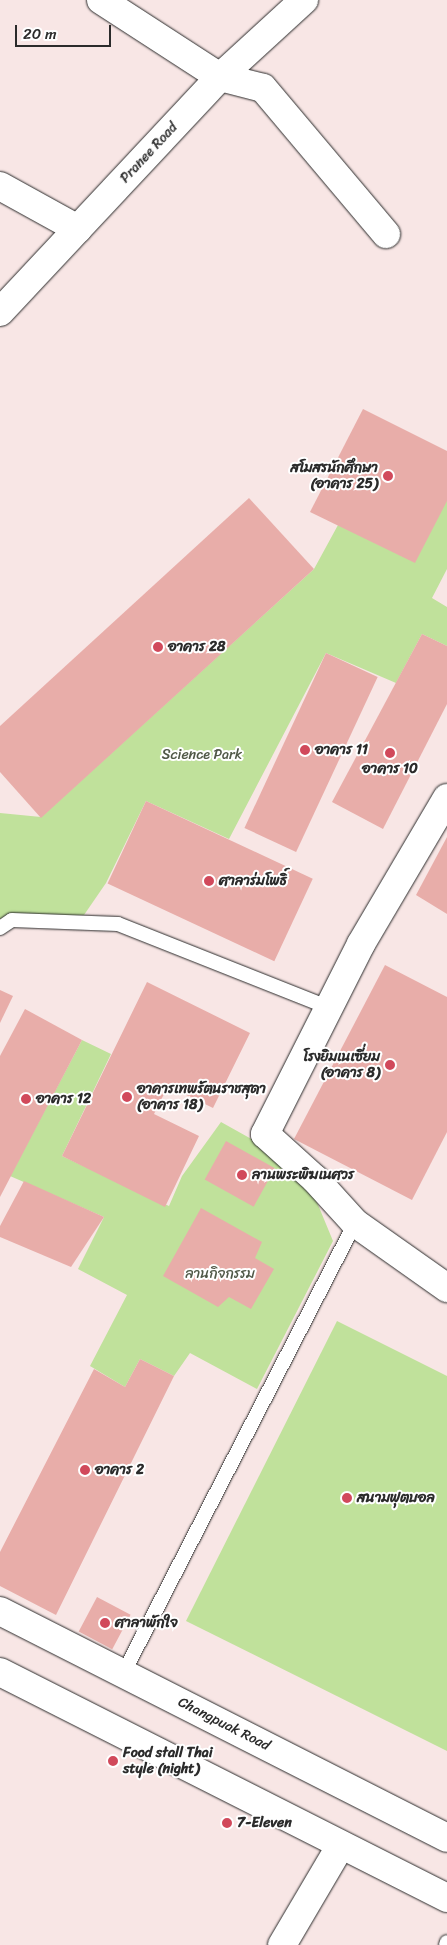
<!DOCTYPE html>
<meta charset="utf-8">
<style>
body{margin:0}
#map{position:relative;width:447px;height:1945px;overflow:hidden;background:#f8e6e5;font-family:Sriracha,"Playpen Sans Thai",sans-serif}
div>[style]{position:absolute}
.green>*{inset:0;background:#c0e19b}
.building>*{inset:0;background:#e8ada9;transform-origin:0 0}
.roads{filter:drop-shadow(0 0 1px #2b2b2b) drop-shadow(0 0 1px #2b2b2b)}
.lane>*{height:14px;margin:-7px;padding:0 7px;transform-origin:7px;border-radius:7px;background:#fff}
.street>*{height:28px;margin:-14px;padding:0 14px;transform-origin:14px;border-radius:14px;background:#fff}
.primary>*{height:28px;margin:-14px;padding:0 14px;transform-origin:14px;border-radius:14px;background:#fff}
.dots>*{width:14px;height:14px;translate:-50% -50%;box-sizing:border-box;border:2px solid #fff;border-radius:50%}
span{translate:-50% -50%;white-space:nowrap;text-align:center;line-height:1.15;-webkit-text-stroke:4px #fff;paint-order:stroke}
.street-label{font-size:14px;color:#2b2b2b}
.poi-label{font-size:14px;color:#2b2b2b;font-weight:700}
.right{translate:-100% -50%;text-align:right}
.left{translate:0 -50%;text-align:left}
.park-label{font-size:14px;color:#505847}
.scale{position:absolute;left:15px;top:25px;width:96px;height:22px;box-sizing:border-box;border:2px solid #2b2b2b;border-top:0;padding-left:6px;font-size:15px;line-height:18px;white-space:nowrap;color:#2b2b2b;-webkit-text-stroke:4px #fff;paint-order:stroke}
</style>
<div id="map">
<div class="green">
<i style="clip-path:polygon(447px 501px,447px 569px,432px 598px,447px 607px,447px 646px,422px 634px,396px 683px,326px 653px,229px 839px,146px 801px,106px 883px,84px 915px,12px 920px,0 928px,0 813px,41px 817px,314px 569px,338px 525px)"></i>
<i style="clip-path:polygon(82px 1040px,111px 1054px,62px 1156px,169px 1206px,182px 1176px,221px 1122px,255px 1141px,314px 1195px,333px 1241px,257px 1389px,190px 1353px,174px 1376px,140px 1359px,125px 1387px,90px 1366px,127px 1295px,78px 1269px,104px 1217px,10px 1176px)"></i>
<i style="clip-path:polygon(337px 1321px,447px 1376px,447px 1751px,186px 1621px)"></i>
</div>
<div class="building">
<i style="clip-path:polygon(363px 409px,447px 451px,447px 501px,415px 563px,310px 512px)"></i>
<i style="clip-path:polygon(249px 498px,314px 569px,41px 818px,0 772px,0 726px)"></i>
<i style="clip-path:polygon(422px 634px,447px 646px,447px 704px,383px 829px,332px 802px)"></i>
<i style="left:326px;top:653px;width:57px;height:193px;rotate:25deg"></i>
<i style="left:146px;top:801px;width:184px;height:91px;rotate:25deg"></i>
<i style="clip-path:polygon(447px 837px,447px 914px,416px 895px)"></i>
<i style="clip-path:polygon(385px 965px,447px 997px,447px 1132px,412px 1200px,294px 1139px)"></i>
<i style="clip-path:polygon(147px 982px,250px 1033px,213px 1108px,168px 1086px,154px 1114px,199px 1136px,165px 1207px,62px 1156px)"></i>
<i style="clip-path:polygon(0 990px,13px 996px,0 1023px)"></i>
<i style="clip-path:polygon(25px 1009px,82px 1040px,0 1197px,0 1056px)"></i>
<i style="left:226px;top:1141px;width:56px;height:44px;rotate:29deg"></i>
<i style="clip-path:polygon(24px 1181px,104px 1217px,71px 1267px,0 1237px,0 1226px)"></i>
<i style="clip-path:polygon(201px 1208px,262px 1242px,255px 1258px,274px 1269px,251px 1309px,229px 1297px,218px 1307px,163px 1276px)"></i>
<i style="clip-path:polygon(140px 1359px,174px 1376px,56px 1615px,0 1586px,0 1552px,94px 1369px,125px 1387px)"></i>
<i style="left:97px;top:1597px;width:38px;height:39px;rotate:28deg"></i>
</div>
<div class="roads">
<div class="lane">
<i style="left:0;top:928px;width:14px;rotate:-34deg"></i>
<i style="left:12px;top:920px;width:106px;rotate:2.2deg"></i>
<i style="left:118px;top:924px;width:226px;rotate:21.6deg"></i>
<i style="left:123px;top:1674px;width:507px;rotate:-62.78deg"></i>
<i style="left:446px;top:1945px;width:3px;rotate:-72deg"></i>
</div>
<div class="street">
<i style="left:101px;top:0;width:142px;rotate:32.9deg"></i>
<i style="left:220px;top:77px;width:44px;rotate:14.3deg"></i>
<i style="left:263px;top:88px;width:191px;rotate:49.9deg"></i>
<i style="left:0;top:186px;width:89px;rotate:28.9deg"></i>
<i style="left:0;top:312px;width:322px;rotate:-46.9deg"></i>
<i style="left:220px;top:77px;width:114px;rotate:-42.5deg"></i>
<i style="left:447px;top:798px;width:169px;rotate:120.5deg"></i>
<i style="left:361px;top:944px;width:213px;rotate:116.8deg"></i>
<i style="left:265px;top:1134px;width:67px;rotate:42deg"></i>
<i style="left:315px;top:1179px;width:59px;rotate:47.7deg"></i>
<i style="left:355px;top:1223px;width:113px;rotate:35.2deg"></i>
<i style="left:282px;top:1945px;width:116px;rotate:-59.5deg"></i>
</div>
<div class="primary">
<i style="left:0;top:1611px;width:501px;rotate:26.92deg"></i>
<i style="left:0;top:1672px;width:501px;rotate:26.82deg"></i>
</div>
</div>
<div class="dots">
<i style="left:388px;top:476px;background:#d1495b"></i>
<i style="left:158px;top:647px;background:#d1495b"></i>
<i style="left:305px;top:750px;background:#d1495b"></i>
<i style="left:390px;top:753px;background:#d1495b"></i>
<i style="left:209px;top:881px;background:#d1495b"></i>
<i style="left:390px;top:1065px;background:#d1495b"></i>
<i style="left:127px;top:1097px;background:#d1495b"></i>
<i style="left:26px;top:1099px;background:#d1495b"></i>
<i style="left:242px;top:1175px;background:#d1495b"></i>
<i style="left:85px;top:1470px;background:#d1495b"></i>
<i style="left:347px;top:1498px;background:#d1495b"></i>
<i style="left:105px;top:1623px;background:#d1495b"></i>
<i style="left:113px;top:1761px;background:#d1495b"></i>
<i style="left:227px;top:1823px;background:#d1495b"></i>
</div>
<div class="street-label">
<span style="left:149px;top:153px;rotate:-47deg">Pranee Road</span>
<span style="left:224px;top:1724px;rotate:27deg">Changpuak Road</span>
</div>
<div class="poi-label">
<span class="right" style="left:378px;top:476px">สโมสรนักศึกษา<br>(อาคาร 25)</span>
<span class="left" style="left:168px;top:647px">อาคาร 28</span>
<span class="left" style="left:315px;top:750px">อาคาร 11</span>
<span style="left:390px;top:769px">อาคาร 10</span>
<span class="left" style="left:219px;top:881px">ศาลาร่มโพธิ์</span>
<span class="right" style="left:380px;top:1065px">โรงยิมเนเซี่ยม<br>(อาคาร 8)</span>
<span class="left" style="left:137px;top:1097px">อาคารเทพรัตนราชสุดา<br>(อาคาร 18)</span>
<span class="left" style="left:36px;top:1099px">อาคาร 12</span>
<span class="left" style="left:252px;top:1175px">ลานพระพิฆเนศวร</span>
<span class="left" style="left:95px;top:1470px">อาคาร 2</span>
<span class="left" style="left:357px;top:1498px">สนามฟุตบอล</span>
<span class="left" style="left:115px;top:1623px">ศาลาพักใจ</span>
<span class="left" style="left:123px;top:1761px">Food stall Thai<br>style (night)</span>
<span class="left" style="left:237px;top:1823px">7-Eleven</span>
</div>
<div class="park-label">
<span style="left:202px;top:755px">Science Park</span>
<span style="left:220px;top:1274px">ลานกิจกรรม</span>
</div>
<div class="scale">20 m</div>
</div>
